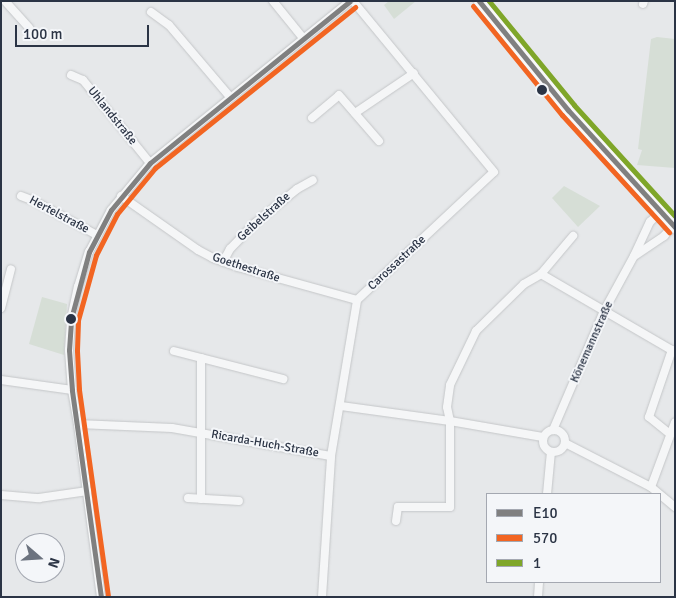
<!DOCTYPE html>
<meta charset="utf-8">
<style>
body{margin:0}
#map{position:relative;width:676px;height:598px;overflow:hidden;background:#e6e8ea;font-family:Signika,sans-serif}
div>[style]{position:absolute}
.green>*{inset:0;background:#d6ded6}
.roads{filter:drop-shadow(0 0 1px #c4c6c8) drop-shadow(0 0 1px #c4c6c8)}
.minor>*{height:8px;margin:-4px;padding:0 4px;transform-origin:4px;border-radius:4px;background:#f5f6f7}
.minor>.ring{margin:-4px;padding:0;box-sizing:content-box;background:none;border:8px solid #f5f6f7;border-radius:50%}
.secondary>*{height:11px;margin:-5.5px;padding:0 5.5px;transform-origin:5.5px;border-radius:5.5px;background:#f8f8f8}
.bus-1>*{height:5px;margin:-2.5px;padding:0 2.5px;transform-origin:2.5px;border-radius:2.5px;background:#808080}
.bus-2>*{height:5px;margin:-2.5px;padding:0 2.5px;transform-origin:2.5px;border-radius:2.5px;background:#f26522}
.bus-3>*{height:5px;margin:-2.5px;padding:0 2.5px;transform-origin:2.5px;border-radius:2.5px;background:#7fa629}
.dots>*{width:14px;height:14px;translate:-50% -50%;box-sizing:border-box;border:2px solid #f4f6f9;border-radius:50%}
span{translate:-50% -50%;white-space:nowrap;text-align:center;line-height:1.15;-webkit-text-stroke:4px #f4f6f9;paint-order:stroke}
.street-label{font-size:12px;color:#2b3445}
.frame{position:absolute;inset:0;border:2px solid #2b3445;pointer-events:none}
.legend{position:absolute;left:486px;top:493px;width:175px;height:90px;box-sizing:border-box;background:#f4f6f9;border:1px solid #a4a8b1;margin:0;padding:6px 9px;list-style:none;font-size:15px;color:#2b3445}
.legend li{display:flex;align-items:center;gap:10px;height:25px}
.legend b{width:25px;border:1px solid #a4a8b1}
.north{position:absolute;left:15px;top:533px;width:50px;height:50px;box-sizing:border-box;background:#f4f6f9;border:1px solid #a4a8b1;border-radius:50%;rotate:109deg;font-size:14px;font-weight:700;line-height:20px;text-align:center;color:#2b3445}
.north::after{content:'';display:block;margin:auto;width:18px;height:22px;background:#6c737f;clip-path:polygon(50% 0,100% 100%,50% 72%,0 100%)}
.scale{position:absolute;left:15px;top:25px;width:134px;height:22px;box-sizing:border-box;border:2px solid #2b3445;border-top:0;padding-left:6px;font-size:15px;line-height:18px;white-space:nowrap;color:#2b3445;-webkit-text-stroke:4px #f4f6f9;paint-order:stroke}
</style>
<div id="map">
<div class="green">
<i style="clip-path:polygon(389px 1px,416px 1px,394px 19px,384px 5px)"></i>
<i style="clip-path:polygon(657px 37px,675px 39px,675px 168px,637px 165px,642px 150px,638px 149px,651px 39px)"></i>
<i style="clip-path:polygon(564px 186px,600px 206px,578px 227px,552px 198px)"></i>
<i style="clip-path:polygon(42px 297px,67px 304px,64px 355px,29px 344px)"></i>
</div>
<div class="roads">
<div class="minor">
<i style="left:5px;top:1px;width:36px;rotate:48deg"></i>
<i style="left:273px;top:1px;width:48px;rotate:51deg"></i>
<i style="left:643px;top:4px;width:3px;rotate:-72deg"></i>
<i style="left:151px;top:12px;width:22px;rotate:36deg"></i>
<i style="left:169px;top:25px;width:94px;rotate:49.7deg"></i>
<i style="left:71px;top:75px;width:13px;rotate:23deg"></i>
<i style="left:83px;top:80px;width:107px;rotate:51.1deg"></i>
<i style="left:355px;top:113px;width:71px;rotate:-34.1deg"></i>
<i style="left:312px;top:118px;width:35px;rotate:-40deg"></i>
<i style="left:339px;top:95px;width:61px;rotate:49deg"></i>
<i style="left:21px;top:196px;width:14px;rotate:21deg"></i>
<i style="left:34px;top:201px;width:72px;rotate:28.4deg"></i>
<i style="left:121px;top:196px;width:94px;rotate:35deg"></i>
<i style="left:198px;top:250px;width:17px;rotate:28deg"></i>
<i style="left:213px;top:258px;width:27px;rotate:20deg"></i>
<i style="left:238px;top:267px;width:123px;rotate:15.5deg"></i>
<i style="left:636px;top:255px;width:34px;rotate:-34deg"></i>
<i style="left:664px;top:236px;width:13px;rotate:-48deg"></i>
<i style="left:223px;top:262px;width:15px;rotate:-62deg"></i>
<i style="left:230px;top:249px;width:36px;rotate:-46deg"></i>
<i style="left:255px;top:223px;width:54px;rotate:-39deg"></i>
<i style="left:297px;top:189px;width:18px;rotate:-29deg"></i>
<i style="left:541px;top:274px;width:155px;rotate:30.2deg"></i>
<i style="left:1px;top:308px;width:40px;rotate:-75.6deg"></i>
<i style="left:174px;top:351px;width:113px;rotate:14.4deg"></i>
<i style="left:201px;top:358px;width:141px;rotate:90deg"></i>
<i style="left:1px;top:380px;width:72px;rotate:8deg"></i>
<i style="left:341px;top:406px;width:110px;rotate:7.8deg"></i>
<i style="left:450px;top:421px;width:94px;rotate:9.8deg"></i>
<i style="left:78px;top:424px;width:94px;rotate:2.4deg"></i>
<i style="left:172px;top:428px;width:161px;rotate:10deg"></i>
<i class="ring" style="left:543px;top:430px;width:14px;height:14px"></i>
<i style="left:553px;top:430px;width:129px;rotate:-66.8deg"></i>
<i style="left:604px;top:311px;width:63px;rotate:-61.4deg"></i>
<i style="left:634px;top:256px;width:38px;rotate:-65deg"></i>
<i style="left:650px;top:222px;width:14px;rotate:-45deg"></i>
<i style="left:670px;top:434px;width:27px;rotate:-141deg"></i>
<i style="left:649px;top:417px;width:71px;rotate:-71.1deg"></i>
<i style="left:565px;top:443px;width:97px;rotate:27.1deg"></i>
<i style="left:651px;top:487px;width:31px;rotate:40deg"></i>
<i style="left:651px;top:487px;width:69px;rotate:-69.7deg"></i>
<i style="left:547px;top:494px;width:42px;rotate:-84.6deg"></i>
<i style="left:1px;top:495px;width:38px;rotate:5deg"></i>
<i style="left:39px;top:498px;width:49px;rotate:-8.3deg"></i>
<i style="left:188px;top:498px;width:51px;rotate:3.4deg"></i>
<i style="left:396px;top:521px;width:14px;rotate:-82deg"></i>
<i style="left:398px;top:507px;width:52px"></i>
<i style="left:450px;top:507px;width:86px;rotate:-90deg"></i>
<i style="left:450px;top:421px;width:14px;rotate:-102deg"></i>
<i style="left:447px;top:407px;width:22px;rotate:-82deg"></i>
<i style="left:450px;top:385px;width:60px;rotate:-64.3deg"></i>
<i style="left:476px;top:331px;width:67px;rotate:-44.4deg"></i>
<i style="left:524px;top:284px;width:20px;rotate:-30deg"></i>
<i style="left:541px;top:274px;width:50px;rotate:-49.9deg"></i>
<i style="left:101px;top:597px;width:175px;rotate:-97.6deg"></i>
<i style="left:78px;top:424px;width:35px;rotate:-100deg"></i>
<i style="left:72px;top:390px;width:40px;rotate:-94.3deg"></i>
<i style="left:69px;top:350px;width:31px;rotate:-86deg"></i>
<i style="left:71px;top:319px;width:33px;rotate:-78deg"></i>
<i style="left:78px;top:287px;width:37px;rotate:-73deg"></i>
<i style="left:89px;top:252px;width:47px;rotate:-62.4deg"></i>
<i style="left:111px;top:210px;width:61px;rotate:-50.3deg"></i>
<i style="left:150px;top:163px;width:257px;rotate:-39deg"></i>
<i style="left:322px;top:597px;width:141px;rotate:-86.3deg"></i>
<i style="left:331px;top:456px;width:158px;rotate:-80.5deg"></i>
<i style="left:357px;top:300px;width:187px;rotate:-43.1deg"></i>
<i style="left:494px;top:172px;width:222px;rotate:-129.5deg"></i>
<i style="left:538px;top:597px;width:15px;rotate:-86deg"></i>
</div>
<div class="secondary">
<i style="left:479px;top:1px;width:141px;rotate:50.8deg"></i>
<i style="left:568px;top:110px;width:159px;rotate:47.6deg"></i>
</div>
</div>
<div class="bus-1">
<i style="left:479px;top:1px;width:141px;rotate:50.8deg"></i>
<i style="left:568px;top:110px;width:159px;rotate:47.6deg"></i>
<i style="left:101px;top:597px;width:209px;rotate:-98deg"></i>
<i style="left:72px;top:390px;width:40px;rotate:-94.3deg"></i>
<i style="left:69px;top:350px;width:31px;rotate:-86deg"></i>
<i style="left:71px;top:319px;width:69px;rotate:-75deg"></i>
<i style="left:89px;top:252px;width:47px;rotate:-62.4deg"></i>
<i style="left:111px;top:210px;width:61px;rotate:-50.3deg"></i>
<i style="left:150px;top:163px;width:257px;rotate:-39deg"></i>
</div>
<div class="bus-2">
<i style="left:473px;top:6px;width:141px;rotate:50.8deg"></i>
<i style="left:562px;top:115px;width:159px;rotate:47.6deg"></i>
<i style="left:108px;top:596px;width:209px;rotate:-98deg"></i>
<i style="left:79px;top:389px;width:39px;rotate:-93deg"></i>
<i style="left:77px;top:350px;width:30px;rotate:-88deg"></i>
<i style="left:78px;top:320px;width:67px;rotate:-74.5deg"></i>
<i style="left:96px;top:255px;width:46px;rotate:-62.9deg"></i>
<i style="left:117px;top:214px;width:60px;rotate:-50.4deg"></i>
<i style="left:155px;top:168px;width:257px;rotate:-38.8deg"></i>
</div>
<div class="bus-3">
<i style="left:489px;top:1px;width:134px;rotate:50.7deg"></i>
<i style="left:574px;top:105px;width:150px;rotate:47.7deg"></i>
</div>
<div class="dots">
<i style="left:542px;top:90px;background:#2b3445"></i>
<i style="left:71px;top:319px;background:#2b3445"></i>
</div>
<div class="street-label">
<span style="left:112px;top:116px;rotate:51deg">Uhlandstraße</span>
<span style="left:59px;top:215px;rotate:28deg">Hertelstraße</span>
<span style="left:264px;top:217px;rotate:-42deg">Geibelstraße</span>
<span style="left:397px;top:263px;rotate:-43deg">Carossastraße</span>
<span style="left:246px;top:268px;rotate:18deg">Goethestraße</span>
<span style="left:592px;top:342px;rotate:-66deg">Könemannstraße</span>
<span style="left:265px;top:444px;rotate:10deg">Ricarda-Huch-Straße</span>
</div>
<div class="frame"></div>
<ul class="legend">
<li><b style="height:6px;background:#808080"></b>E10</li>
<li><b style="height:6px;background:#f26522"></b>570</li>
<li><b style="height:6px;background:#7fa629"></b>1</li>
</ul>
<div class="north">N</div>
<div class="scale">100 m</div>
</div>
